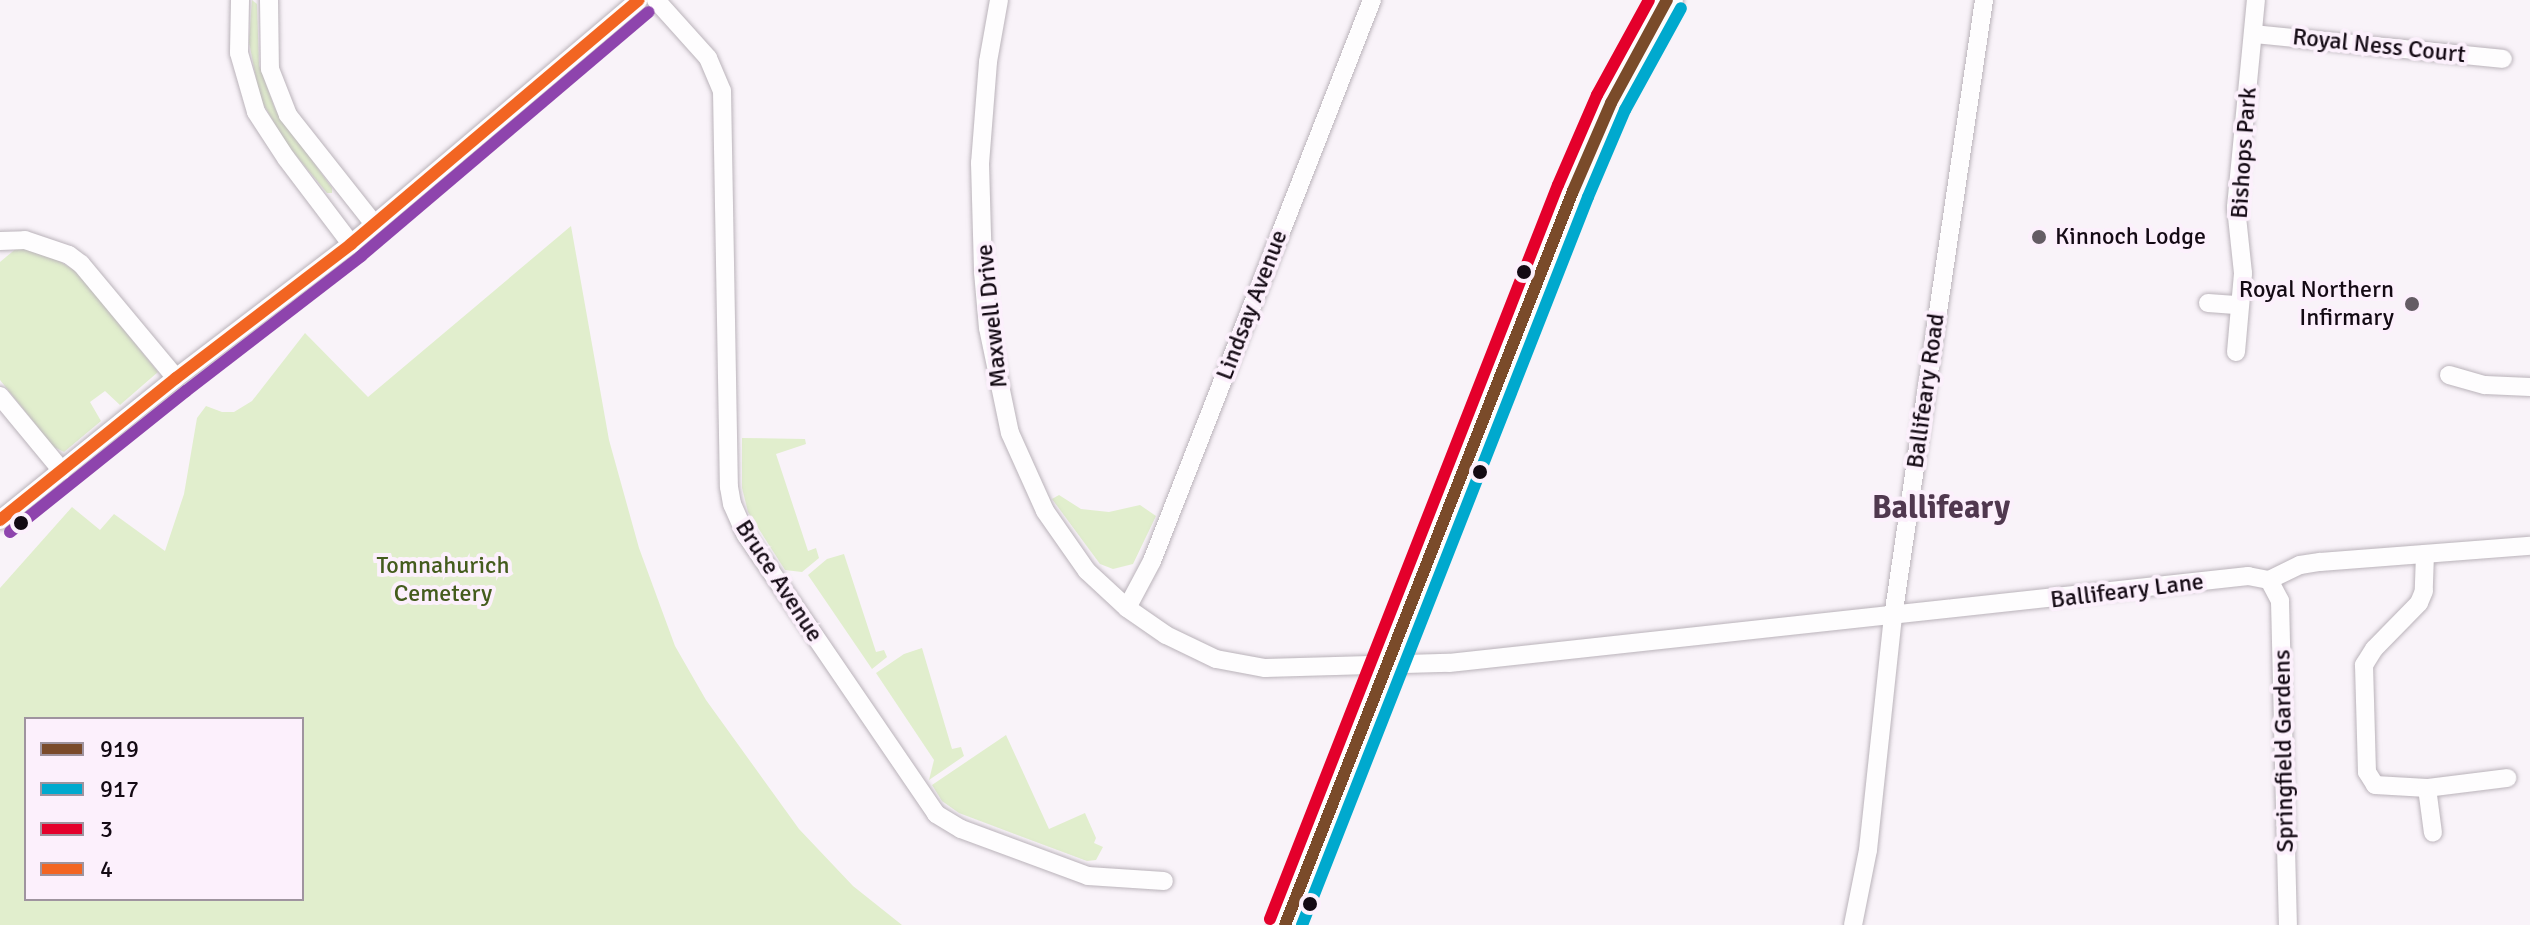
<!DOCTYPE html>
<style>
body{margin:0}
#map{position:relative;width:2530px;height:925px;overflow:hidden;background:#f9f3f9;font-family:Signika,sans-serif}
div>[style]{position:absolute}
.green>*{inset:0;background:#e1eecd}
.roads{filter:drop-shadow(0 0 2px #bab3ba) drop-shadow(0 0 2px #bab3ba)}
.street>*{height:18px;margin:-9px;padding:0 9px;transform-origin:9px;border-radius:9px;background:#fefdfe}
.highway>*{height:32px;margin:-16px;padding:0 16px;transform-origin:16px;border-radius:16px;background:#fefdfe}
.bus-1>*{height:12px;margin:-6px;padding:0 6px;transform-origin:6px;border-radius:6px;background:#7a4b2a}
.bus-2>*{height:12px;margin:-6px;padding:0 6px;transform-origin:6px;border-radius:6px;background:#00a9ce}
.bus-3>*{height:12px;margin:-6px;padding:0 6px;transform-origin:6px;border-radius:6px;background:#e4002b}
.bus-4>*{height:12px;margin:-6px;padding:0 6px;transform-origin:6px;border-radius:6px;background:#f26522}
.bus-5>*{height:12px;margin:-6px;padding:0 6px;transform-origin:6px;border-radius:6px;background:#8e44ad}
.dots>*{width:22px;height:22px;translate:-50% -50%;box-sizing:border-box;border:4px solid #fcf0fc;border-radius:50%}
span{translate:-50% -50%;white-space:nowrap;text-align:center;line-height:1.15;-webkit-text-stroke:8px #fcf0fc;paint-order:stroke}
.street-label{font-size:24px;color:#140a14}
.poi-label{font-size:24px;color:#140a14}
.left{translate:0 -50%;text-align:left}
.right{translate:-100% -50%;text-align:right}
.park-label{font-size:24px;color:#445c1d}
.district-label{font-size:32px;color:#50384f;font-weight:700}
.legend{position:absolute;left:24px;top:717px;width:280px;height:184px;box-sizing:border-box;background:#fcf0fc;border:2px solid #9f949f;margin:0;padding:10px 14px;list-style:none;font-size:24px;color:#140a14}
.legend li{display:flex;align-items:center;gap:16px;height:40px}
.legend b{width:40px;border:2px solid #9f949f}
</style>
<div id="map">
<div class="green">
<i style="clip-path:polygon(252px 0,257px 4px,259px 65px,275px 109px,332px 188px,332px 193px,327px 193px,285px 142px,260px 98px,249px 42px)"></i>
<i style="clip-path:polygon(evenodd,571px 226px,609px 440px,639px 548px,675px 646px,706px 700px,799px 829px,853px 886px,902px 925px,0 925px,0 588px,72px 507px,100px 530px,114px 514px,165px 551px,184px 494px,197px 418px,206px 406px,222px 412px,234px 412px,252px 401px,305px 333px,368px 397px,571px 226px,26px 719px,302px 719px,302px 899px,26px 899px,26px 719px)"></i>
<i style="clip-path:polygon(18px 247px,56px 259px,77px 272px,158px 372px,120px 405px,105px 391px,90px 402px,101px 421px,64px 452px,54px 447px,0 380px,0 262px)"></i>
<i style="clip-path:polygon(742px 438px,805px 439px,806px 444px,776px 454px,808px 551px,816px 548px,819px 558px,802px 572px,785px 570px,748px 512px,742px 488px)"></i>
<i style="clip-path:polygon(1059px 495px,1081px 509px,1109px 512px,1140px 505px,1156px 516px,1133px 564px,1113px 569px,1100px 564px,1052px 499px)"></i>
<i style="clip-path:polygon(844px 554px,876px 652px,884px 650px,887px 657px,872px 669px,808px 575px,827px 559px)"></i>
<i style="clip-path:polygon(922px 648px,952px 749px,961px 747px,964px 756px,929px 780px,934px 760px,876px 673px,904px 654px)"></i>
<i style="clip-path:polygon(1006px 735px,1049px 829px,1085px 813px,1096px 838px,1094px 843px,1103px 847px,1096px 860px,1087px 861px,959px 813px,942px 801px,932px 785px)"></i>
</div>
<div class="roads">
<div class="street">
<i style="left:240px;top:0;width:53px;rotate:91.1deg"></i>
<i style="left:239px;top:53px;width:61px;rotate:73.9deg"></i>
<i style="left:256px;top:112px;width:55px;rotate:56.9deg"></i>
<i style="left:286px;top:158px;width:108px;rotate:52.9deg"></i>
<i style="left:269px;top:0;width:69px;rotate:89.2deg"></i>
<i style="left:270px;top:69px;width:49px;rotate:68.6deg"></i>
<i style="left:288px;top:115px;width:139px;rotate:51.7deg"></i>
<i style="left:656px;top:0;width:78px;rotate:48.1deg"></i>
<i style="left:708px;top:58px;width:36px;rotate:67deg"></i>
<i style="left:722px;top:91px;width:396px;rotate:89deg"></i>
<i style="left:729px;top:487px;width:17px;rotate:80deg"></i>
<i style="left:732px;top:504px;width:34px;rotate:66deg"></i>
<i style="left:746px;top:535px;width:338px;rotate:55.7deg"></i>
<i style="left:936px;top:814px;width:29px;rotate:31deg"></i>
<i style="left:961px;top:829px;width:135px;rotate:20.3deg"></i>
<i style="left:1088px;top:876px;width:76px;rotate:3.8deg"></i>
<i style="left:999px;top:0;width:63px;rotate:100.1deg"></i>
<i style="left:988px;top:62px;width:101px;rotate:94.5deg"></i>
<i style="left:980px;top:163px;width:109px;rotate:88.4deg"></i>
<i style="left:983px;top:272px;width:56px;rotate:84.9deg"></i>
<i style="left:988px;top:328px;width:107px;rotate:78.2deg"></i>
<i style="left:1010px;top:433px;width:85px;rotate:65.8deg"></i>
<i style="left:1045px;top:511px;width:73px;rotate:55deg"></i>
<i style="left:1087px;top:571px;width:54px;rotate:42.8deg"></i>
<i style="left:1127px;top:608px;width:47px;rotate:34.7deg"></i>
<i style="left:1166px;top:635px;width:55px;rotate:25.6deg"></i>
<i style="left:1216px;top:659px;width:50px;rotate:10.4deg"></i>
<i style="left:1265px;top:668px;width:184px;rotate:-1.6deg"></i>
<i style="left:1449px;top:663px;width:804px;rotate:-6.21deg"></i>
<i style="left:2248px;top:576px;width:21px;rotate:11deg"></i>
<i style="left:2269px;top:580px;width:34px;rotate:-26deg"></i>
<i style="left:2300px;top:565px;width:20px;rotate:-9deg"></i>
<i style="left:2320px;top:562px;width:211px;rotate:-4.4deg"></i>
<i style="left:2254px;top:34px;width:250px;rotate:5.7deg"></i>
<i style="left:0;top:241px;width:25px;rotate:-2deg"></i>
<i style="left:25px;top:240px;width:46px;rotate:18.8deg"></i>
<i style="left:69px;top:255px;width:15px;rotate:37deg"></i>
<i style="left:81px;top:264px;width:148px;rotate:50.2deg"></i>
<i style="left:2208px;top:303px;width:31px;rotate:4deg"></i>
<i style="left:2236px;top:352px;width:79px;rotate:-84.9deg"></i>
<i style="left:2243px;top:273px;width:66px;rotate:-96.1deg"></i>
<i style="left:2236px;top:207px;width:208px;rotate:-84.5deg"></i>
<i style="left:2449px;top:375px;width:37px;rotate:16deg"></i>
<i style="left:2485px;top:385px;width:45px;rotate:2.5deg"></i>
<i style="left:0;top:396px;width:97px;rotate:50.4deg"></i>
<i style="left:0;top:520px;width:226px;rotate:-38.9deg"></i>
<i style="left:176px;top:378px;width:220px;rotate:-37.4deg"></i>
<i style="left:351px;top:244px;width:377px;rotate:-40.3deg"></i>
<i style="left:2425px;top:554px;width:37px;rotate:92deg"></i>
<i style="left:2424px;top:591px;width:13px;rotate:113deg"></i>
<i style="left:2419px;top:603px;width:64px;rotate:134.4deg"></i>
<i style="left:2374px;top:649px;width:19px;rotate:122deg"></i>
<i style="left:2364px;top:665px;width:107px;rotate:88.4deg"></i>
<i style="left:2367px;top:772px;width:15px;rotate:58deg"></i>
<i style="left:2375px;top:785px;width:52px;rotate:3.3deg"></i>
<i style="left:2427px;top:788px;width:45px;rotate:82.4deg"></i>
<i style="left:2269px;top:580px;width:24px;rotate:62deg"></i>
<i style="left:2280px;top:601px;width:324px;rotate:88.6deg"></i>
<i style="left:1127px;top:608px;width:53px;rotate:-62deg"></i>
<i style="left:1152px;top:561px;width:603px;rotate:-68.59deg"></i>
<i style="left:2427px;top:788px;width:81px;rotate:-7.1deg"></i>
<i style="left:1853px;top:925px;width:76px;rotate:-78.7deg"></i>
<i style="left:1868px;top:850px;width:234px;rotate:-83.9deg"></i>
<i style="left:1893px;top:617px;width:624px;rotate:-81.61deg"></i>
</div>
<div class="highway">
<i style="left:1285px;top:925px;width:788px;rotate:-68.58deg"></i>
<i style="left:1573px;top:191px;width:96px;rotate:-66.6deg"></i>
<i style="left:1611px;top:103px;width:117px;rotate:-61.5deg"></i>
</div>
</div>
<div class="bus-1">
<i style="left:1285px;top:925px;width:788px;rotate:-68.58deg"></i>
<i style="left:1573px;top:191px;width:96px;rotate:-66.6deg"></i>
<i style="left:1611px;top:103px;width:117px;rotate:-61.5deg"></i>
</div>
<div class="bus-2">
<i style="left:1302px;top:925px;width:782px;rotate:-68.55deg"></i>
<i style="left:1588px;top:197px;width:95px;rotate:-67deg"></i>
<i style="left:1625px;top:110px;width:116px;rotate:-61.2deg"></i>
</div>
<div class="bus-3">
<i style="left:1270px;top:919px;width:788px;rotate:-68.58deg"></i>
<i style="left:1558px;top:185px;width:98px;rotate:-66.6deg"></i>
<i style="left:1597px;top:95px;width:108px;rotate:-61.3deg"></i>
</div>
<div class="bus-4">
<i style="left:0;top:520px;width:226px;rotate:-38.9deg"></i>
<i style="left:176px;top:378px;width:220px;rotate:-37.4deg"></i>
<i style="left:351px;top:244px;width:377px;rotate:-40.3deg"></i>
</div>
<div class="bus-5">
<i style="left:10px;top:532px;width:226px;rotate:-38.7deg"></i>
<i style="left:186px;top:391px;width:221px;rotate:-37.6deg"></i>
<i style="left:361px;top:256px;width:377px;rotate:-40.3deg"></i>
</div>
<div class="dots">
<i style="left:2039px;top:237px;background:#645c64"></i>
<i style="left:1524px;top:272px;background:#140a14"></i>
<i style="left:2412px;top:304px;background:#645c64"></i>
<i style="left:1480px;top:472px;background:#140a14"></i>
<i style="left:21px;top:523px;background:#140a14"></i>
<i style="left:1310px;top:904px;background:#140a14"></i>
</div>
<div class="street-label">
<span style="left:2379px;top:46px;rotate:6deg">Royal Ness Court</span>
<span style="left:2244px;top:153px;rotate:-86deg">Bishops Park</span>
<span style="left:1252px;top:305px;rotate:-69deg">Lindsay Avenue</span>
<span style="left:992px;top:316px;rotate:-96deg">Maxwell Drive</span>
<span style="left:1926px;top:391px;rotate:-82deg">Ballifeary Road</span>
<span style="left:779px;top:581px;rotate:57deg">Bruce Avenue</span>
<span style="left:2127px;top:591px;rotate:-7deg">Ballifeary Lane</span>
<span style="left:2284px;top:751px;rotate:-91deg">Springfield Gardens</span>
</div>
<div class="poi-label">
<span class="left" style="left:2055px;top:237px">Kinnoch Lodge</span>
<span class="right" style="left:2394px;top:304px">Royal Northern<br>Infirmary</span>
</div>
<div class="park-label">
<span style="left:443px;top:580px">Tomnahurich<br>Cemetery</span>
</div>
<div class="district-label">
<span style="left:1941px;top:508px">Ballifeary</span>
</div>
<ul class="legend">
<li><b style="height:10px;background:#7a4b2a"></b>919</li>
<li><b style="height:10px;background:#00a9ce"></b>917</li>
<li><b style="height:10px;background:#e4002b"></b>3</li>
<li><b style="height:10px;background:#f26522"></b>4</li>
</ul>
</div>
